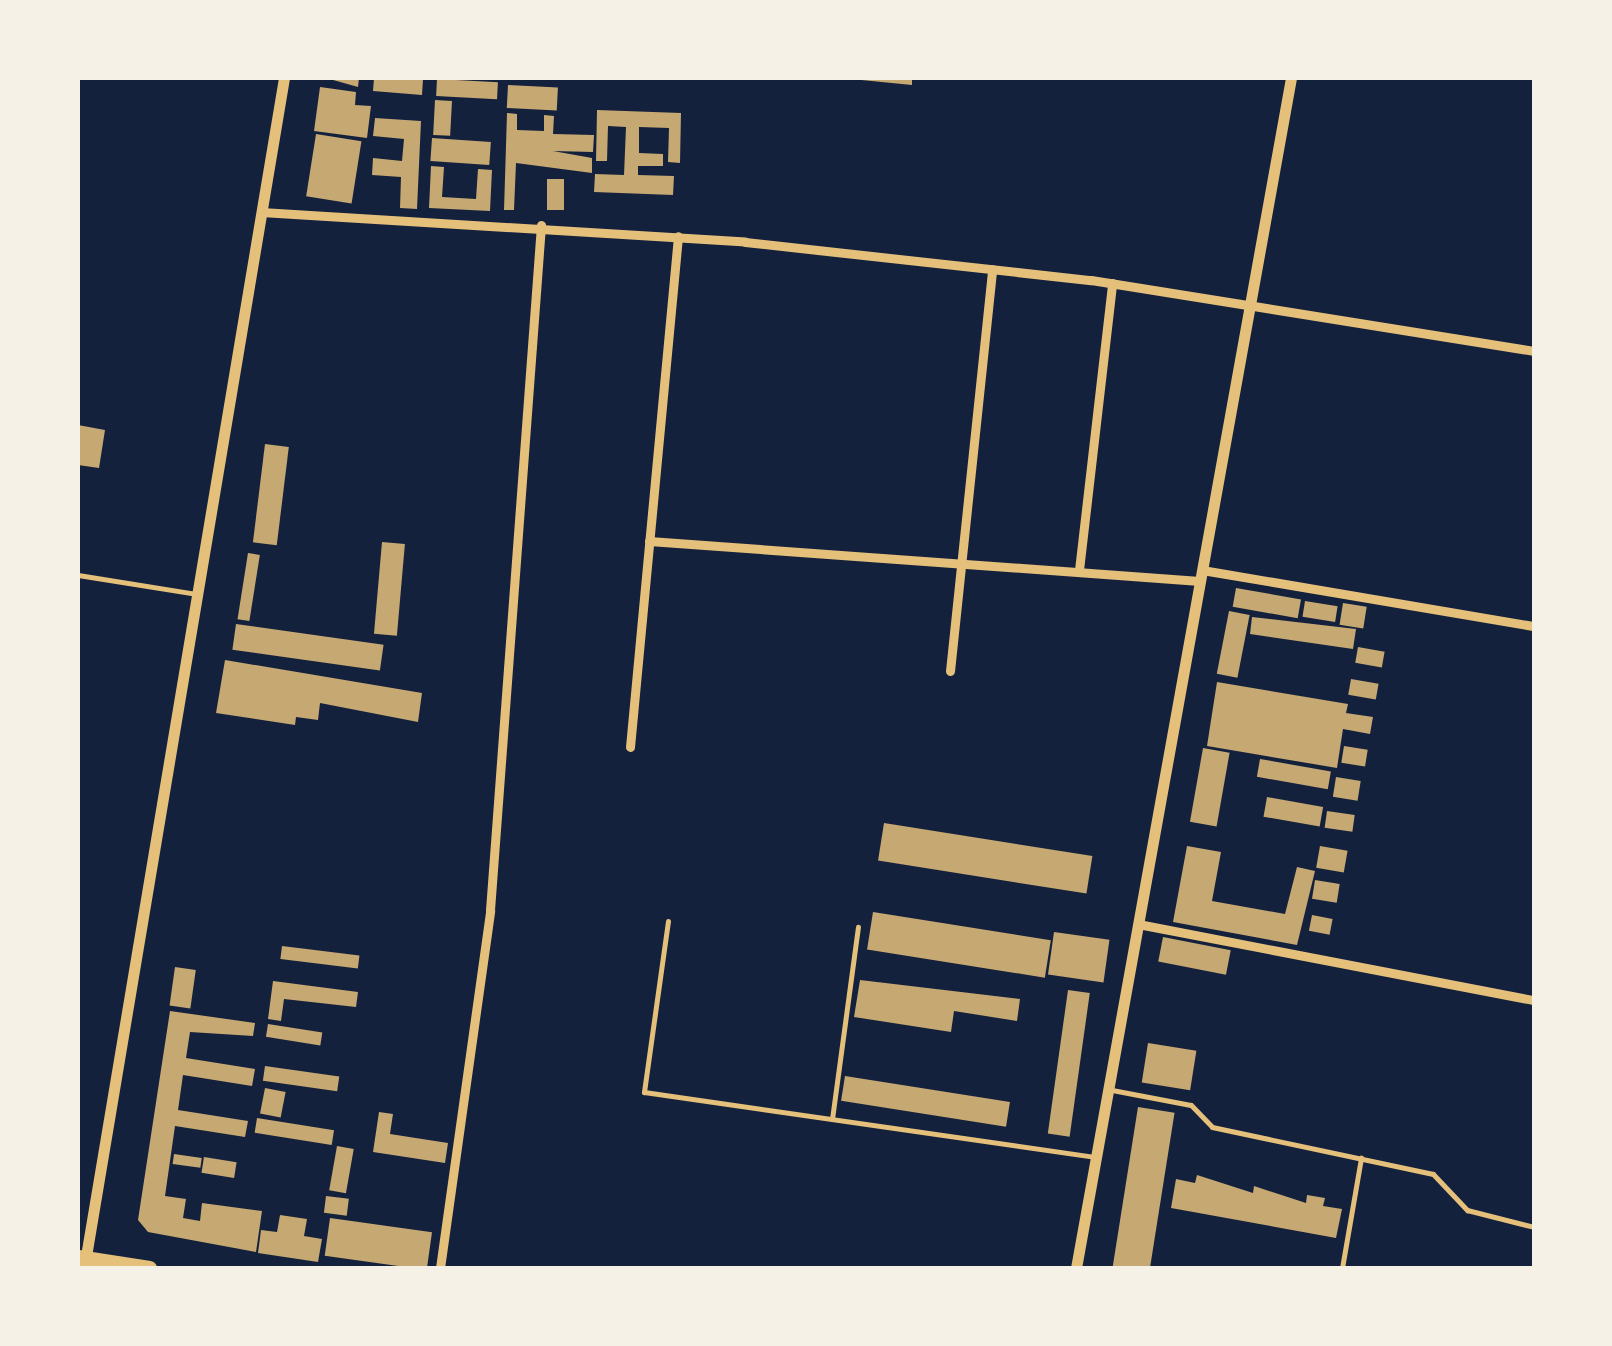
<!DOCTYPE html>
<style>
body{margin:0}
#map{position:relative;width:1612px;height:1346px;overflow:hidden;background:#14213d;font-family:Montserrat,sans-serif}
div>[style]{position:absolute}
.building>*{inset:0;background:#c6a872;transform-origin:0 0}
.service>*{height:5px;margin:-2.5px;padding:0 2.5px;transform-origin:2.5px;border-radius:2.5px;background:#e5c07b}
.minor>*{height:9px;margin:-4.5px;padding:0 4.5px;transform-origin:4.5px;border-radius:4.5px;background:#e5c07b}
.tertiary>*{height:11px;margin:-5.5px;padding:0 5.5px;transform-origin:5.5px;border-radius:5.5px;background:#e5c07b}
.trunk>*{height:15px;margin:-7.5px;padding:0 7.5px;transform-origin:7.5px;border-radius:7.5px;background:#e5c07b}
span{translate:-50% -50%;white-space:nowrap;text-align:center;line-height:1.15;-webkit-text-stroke:9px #f6f1e7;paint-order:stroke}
.frame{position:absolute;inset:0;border:80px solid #f6f1e7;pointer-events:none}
</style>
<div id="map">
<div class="building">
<i style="clip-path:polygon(326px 78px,359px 78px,358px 87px)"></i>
<i style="clip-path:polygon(374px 78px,423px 79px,422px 95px,373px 91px)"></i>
<i style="clip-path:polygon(841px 78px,912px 78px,912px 85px)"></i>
<i style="left:437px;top:79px;width:61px;height:17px;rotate:3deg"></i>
<i style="left:508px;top:85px;width:50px;height:23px;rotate:3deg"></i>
<i style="clip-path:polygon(320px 87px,356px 92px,355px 105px,371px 106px,367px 138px,314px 131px)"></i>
<i style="left:435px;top:100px;width:17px;height:35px;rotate:3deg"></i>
<i style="clip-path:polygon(597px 110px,681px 113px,680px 163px,668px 162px,669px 128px,639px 127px,639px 153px,663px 154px,663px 166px,638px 166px,638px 175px,674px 176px,673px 195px,594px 192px,595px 174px,624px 175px,626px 127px,608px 126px,607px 161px,596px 161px)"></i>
<i style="clip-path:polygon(507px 113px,517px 114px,517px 130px,544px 131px,544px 115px,554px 116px,553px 134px,594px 135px,593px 152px,553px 151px,592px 158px,592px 173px,516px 163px,514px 210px,504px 210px)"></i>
<i style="clip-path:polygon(375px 118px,421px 121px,417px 209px,400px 208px,401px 177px,372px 175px,373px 158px,402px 161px,404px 139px,373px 136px)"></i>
<i style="left:316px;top:134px;width:46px;height:63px;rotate:9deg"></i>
<i style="left:432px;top:138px;width:59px;height:23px;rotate:4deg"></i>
<i style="clip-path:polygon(431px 166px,444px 167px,442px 197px,476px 199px,478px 169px,492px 170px,490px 211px,429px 208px)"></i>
<i style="left:547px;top:179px;width:17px;height:31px"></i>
<i style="clip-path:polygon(78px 425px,105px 430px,99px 468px,78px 465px)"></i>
<i style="left:265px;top:444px;width:24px;height:99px;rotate:7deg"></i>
<i style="left:382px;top:542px;width:23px;height:92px;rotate:5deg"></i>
<i style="left:248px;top:553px;width:12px;height:67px;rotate:9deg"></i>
<i style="left:1236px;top:588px;width:66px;height:19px;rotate:10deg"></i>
<i style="left:1305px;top:601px;width:33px;height:16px;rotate:9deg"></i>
<i style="left:1343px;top:603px;width:24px;height:22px;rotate:9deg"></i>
<i style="left:1229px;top:611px;width:21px;height:64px;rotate:11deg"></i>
<i style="clip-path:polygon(1252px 617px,1356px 629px,1353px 649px,1250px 634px)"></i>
<i style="left:236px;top:624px;width:149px;height:26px;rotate:8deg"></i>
<i style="left:1358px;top:647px;width:27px;height:16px;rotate:10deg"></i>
<i style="clip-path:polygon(225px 660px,422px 693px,418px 722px,320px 703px,318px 720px,296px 717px,295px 725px,216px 713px)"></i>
<i style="left:1351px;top:679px;width:28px;height:16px;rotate:10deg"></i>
<i style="clip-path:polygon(1217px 682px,1348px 704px,1346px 713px,1373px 717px,1370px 734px,1343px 729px,1337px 768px,1207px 746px)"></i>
<i style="left:1344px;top:746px;width:24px;height:17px;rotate:9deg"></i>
<i style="left:1203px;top:748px;width:27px;height:75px;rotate:10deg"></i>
<i style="left:1260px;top:759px;width:72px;height:18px;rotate:10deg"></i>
<i style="left:1336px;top:777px;width:25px;height:20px;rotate:9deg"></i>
<i style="left:1267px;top:797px;width:57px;height:20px;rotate:10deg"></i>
<i style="left:1327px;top:811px;width:28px;height:17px;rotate:8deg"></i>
<i style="left:884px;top:823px;width:211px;height:38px;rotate:9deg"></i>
<i style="clip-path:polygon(1187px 846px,1221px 852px,1212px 901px,1285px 914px,1297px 867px,1315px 871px,1297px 945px,1173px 922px)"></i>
<i style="left:1320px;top:846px;width:28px;height:22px;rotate:10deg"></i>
<i style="left:1315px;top:880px;width:25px;height:19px;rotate:9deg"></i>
<i style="left:873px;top:912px;width:180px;height:38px;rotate:9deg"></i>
<i style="left:1312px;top:915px;width:21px;height:16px;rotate:11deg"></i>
<i style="left:1054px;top:932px;width:56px;height:43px;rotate:8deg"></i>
<i style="left:1163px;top:937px;width:69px;height:25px;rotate:11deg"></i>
<i style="left:282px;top:946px;width:78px;height:13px;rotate:7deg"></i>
<i style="left:175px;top:967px;width:21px;height:39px;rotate:8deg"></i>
<i style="clip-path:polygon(860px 980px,1020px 999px,1017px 1021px,954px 1011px,951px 1032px,854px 1017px)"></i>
<i style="clip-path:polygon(273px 981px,358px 992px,356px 1007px,284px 999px,281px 1021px,268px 1019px)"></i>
<i style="left:1068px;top:990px;width:22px;height:145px;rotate:8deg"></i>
<i style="clip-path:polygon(170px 1011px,255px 1023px,253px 1036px,190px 1032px,186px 1058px,255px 1069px,252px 1086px,183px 1075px,178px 1110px,248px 1121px,245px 1137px,175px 1126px,165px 1196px,186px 1199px,183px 1218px,200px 1221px,202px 1203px,262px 1211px,256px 1252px,148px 1232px,138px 1220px)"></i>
<i style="left:268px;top:1024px;width:55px;height:13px;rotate:9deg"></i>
<i style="left:1148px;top:1043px;width:49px;height:40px;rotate:9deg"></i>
<i style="left:265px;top:1066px;width:75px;height:15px;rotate:8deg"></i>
<i style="left:845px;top:1076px;width:167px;height:25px;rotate:9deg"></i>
<i style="left:265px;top:1088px;width:21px;height:26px;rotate:11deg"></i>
<i style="left:1138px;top:1107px;width:37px;height:164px;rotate:9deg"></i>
<i style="clip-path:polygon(379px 1112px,393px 1114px,390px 1134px,448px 1143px,445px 1163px,373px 1152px)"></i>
<i style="left:257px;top:1118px;width:78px;height:15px;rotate:9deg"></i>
<i style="left:337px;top:1146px;width:17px;height:45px;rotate:10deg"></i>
<i style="left:174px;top:1154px;width:28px;height:10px;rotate:8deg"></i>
<i style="left:204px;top:1157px;width:33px;height:16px;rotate:9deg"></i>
<i style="clip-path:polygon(1197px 1175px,1253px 1193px,1254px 1186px,1306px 1203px,1307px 1195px,1325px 1198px,1323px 1206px,1342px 1209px,1336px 1238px,1171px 1208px,1176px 1179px,1195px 1183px)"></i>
<i style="left:326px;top:1196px;width:23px;height:17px;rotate:7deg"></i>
<i style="clip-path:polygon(280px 1215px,307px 1219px,304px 1236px,322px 1239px,318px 1262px,258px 1253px,261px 1230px,277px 1232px)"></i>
<i style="left:330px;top:1218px;width:103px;height:38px;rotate:8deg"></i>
</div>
<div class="service">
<i style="left:78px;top:575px;width:121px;rotate:9.1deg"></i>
<i style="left:668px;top:921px;width:173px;rotate:98deg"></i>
<i style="left:644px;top:1092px;width:455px;rotate:8.2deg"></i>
<i style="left:1112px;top:1090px;width:80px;rotate:10.8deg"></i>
<i style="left:1191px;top:1105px;width:30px;rotate:46deg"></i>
<i style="left:1212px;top:1127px;width:226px;rotate:12deg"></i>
<i style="left:1433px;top:1174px;width:50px;rotate:46.6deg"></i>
<i style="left:1467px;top:1210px;width:69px;rotate:14.2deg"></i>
<i style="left:832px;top:1119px;width:194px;rotate:-82.3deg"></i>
<i style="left:1342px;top:1268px;width:112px;rotate:-80.2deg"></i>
</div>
<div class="minor">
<i style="left:261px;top:212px;width:485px;rotate:3.5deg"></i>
<i style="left:745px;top:242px;width:348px;rotate:6.3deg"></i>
<i style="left:1091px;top:280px;width:449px;rotate:9.1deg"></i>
<i style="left:649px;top:541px;width:552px;rotate:4.15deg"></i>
<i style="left:1079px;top:570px;width:289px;rotate:-83.4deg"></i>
<i style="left:1202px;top:570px;width:337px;rotate:9.6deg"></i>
<i style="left:950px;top:671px;width:404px;rotate:-84deg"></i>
<i style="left:630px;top:747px;width:513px;rotate:-84.63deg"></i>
<i style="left:1138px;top:924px;width:403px;rotate:10.9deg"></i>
<i style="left:440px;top:1268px;width:361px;rotate:-82deg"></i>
<i style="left:490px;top:910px;width:687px;rotate:-85.74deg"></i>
</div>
<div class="tertiary">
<i style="left:84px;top:1268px;width:1207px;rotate:-80.46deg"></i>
<i style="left:1076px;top:1268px;width:1209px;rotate:-79.76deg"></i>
</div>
<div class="trunk">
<i style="left:78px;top:1257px;width:72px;rotate:8.8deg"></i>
</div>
<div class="frame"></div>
</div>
